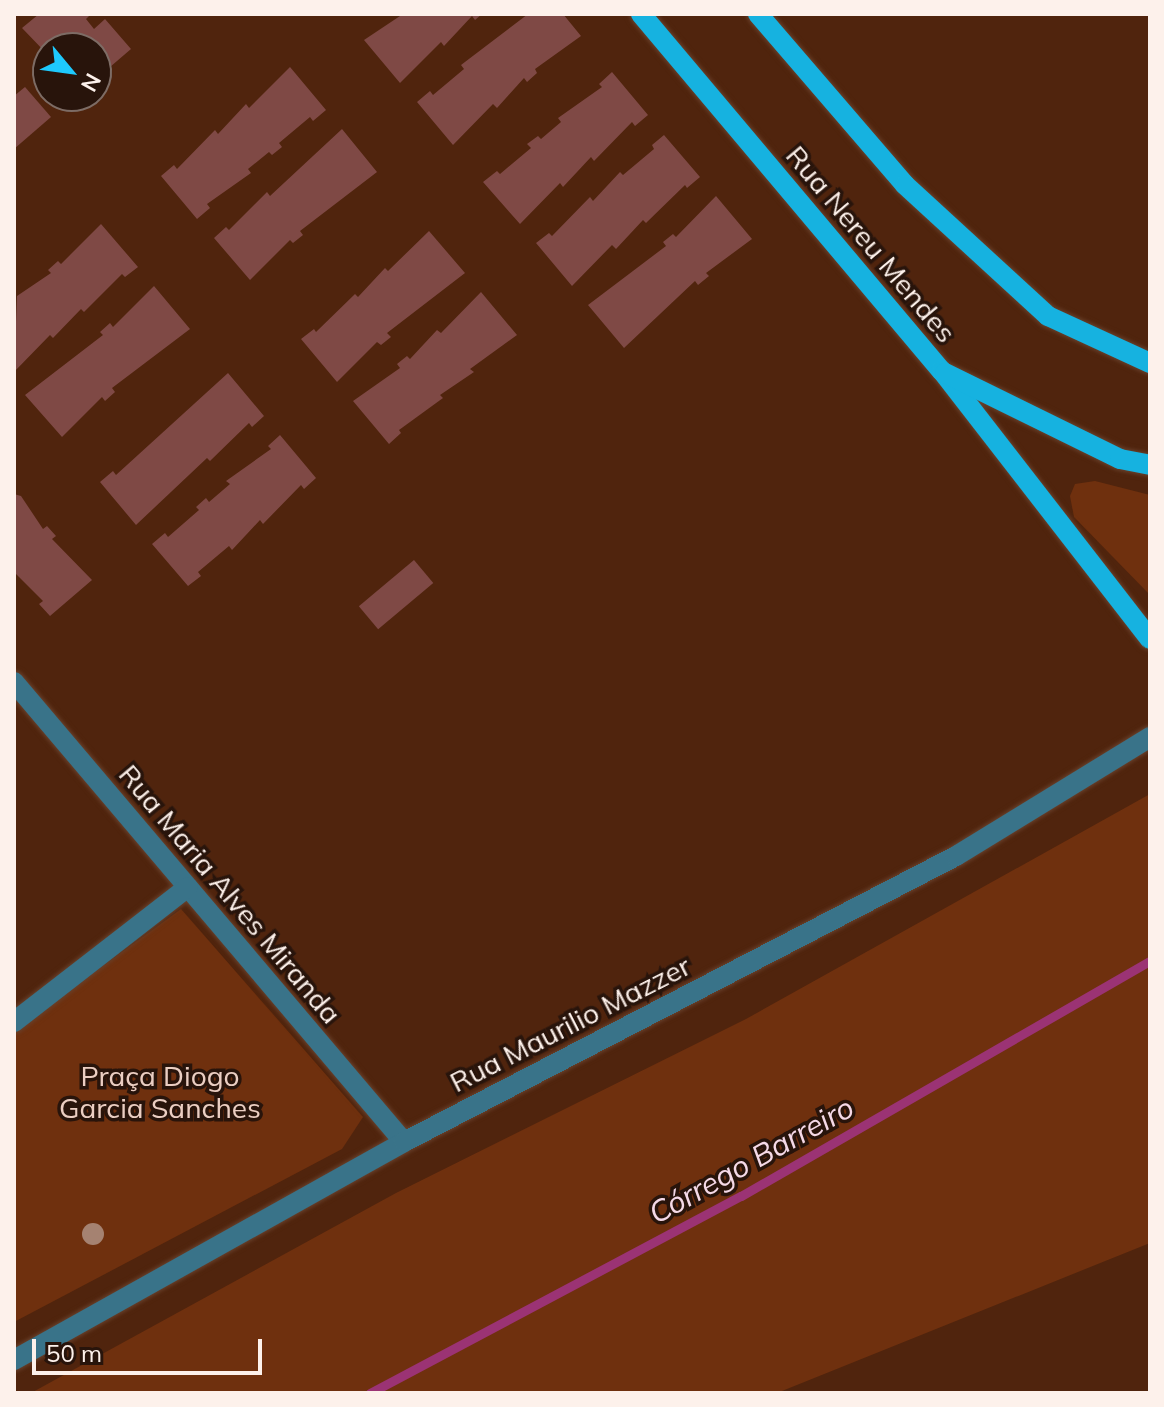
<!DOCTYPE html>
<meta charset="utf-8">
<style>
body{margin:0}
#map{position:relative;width:1164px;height:1407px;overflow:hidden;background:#50240d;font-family:Mulish,sans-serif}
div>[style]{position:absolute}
.green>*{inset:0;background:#6f300e}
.stream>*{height:9px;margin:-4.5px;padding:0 4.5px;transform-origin:4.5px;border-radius:4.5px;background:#9b3374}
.building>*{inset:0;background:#7f4945;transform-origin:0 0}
.roads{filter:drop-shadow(0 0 2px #68412c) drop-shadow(0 0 2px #68412c)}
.street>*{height:20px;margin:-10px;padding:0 10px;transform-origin:10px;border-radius:10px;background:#397389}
.primary>*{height:20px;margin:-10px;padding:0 10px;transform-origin:10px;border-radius:10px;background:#16b2e0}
.trees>*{width:22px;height:22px;margin:-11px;border-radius:50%;background:#a58271}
span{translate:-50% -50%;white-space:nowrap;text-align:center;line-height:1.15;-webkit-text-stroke:7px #28140b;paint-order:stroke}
.street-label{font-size:28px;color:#fdf1eb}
.park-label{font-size:28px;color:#ebcec2}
.water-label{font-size:30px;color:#f5d9e7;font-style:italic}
.frame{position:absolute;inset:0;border:16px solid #fdf1eb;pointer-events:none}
.north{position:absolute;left:32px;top:32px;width:80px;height:80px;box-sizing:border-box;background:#28140b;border:2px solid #7d6c65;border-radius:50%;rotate:119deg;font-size:22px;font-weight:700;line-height:32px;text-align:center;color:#fdf1eb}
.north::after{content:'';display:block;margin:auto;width:28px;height:36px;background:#1ec9fd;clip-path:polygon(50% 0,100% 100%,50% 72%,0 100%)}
.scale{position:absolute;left:32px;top:1339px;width:230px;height:36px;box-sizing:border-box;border:4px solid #fdf1eb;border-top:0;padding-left:10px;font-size:24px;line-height:28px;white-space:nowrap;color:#fdf1eb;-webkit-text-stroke:6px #28140b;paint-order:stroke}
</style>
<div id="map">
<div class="green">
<i style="clip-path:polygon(1095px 481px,1150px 495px,1150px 595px,1074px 517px,1070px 496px,1075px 484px)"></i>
<i style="clip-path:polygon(1150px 794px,1150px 1243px,777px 1393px,31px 1393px,396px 1193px,746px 1019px)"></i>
<i style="clip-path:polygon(181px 909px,363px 1117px,342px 1149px,14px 1322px,14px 1031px)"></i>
</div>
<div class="stream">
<i style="left:370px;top:1393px;width:420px;rotate:-28deg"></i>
<i style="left:741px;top:1196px;width:472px;rotate:-29.9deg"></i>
</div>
<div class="building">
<i style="clip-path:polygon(39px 14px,91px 14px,86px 19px,94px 29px,105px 19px,131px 49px,96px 79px,96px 48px,70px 48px,76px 43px,67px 35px,48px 48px,48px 55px,22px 28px)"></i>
<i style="clip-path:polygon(403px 14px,482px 14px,475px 20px,472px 16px,444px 46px,441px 42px,400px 83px,364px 40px)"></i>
<i style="clip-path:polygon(528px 14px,563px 14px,581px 36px,535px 69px,537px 73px,527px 82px,524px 78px,497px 108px,493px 104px,453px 145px,417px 102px,430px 91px,433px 95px,464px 69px,461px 65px)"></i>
<i style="clip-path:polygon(290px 67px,326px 110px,313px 121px,310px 117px,279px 143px,282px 147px,272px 155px,269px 152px,248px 169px,251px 173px,207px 204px,210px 208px,197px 219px,161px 176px,174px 165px,177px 169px,215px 130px,218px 134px,246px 104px,249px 108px)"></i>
<i style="clip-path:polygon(612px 72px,648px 115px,635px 126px,632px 122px,594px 161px,591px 157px,563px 187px,560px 183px,520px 224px,483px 182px,497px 171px,500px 174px,531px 148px,527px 144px,538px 136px,541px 139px,561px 122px,558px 118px,602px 87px,599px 84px)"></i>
<i style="clip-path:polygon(25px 87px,51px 117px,14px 149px,14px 96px)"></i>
<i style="clip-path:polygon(342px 129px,377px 172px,300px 231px,303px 235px,293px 243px,290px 240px,250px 280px,214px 238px,226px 227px,229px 230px,267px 192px,270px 196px)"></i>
<i style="clip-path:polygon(664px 135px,700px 177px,687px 188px,685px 185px,646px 223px,643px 220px,616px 249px,612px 245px,572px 286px,536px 243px,549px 233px,552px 236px,590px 197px,593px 201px,620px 172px,623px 175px,654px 149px,652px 145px)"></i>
<i style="clip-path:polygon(716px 196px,752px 239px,706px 273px,709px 276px,698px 285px,695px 281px,624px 348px,588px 305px,666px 246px,663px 242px,673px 234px,676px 237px)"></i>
<i style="clip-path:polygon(101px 224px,138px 267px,125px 277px,122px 274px,84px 312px,81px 309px,53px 338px,50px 335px,14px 372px,17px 296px,51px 273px,48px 270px,58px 261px,61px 264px)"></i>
<i style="clip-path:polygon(429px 231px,465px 273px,387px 333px,391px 337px,381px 345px,377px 342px,337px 382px,301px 339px,314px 329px,316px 332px,355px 294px,358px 297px,385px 268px,388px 271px)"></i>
<i style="clip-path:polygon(154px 286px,190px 329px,112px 388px,115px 392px,105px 401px,102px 397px,62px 437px,25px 395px,103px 335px,100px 332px,110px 323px,113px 327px)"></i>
<i style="clip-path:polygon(481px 292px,517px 335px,470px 369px,474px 372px,440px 395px,443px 398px,399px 430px,401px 433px,389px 444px,353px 401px,400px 368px,397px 364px,407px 356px,410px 359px,437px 330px,441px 333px)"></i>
<i style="clip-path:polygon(228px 373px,264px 416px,252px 427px,249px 423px,210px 461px,207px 458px,136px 525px,100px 482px,113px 471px,116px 475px)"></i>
<i style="clip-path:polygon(280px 435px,316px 478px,304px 489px,301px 485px,263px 524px,260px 520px,232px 550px,229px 546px,198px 572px,201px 576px,188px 586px,152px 544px,165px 533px,168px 537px,199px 510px,196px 507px,206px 498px,209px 502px,230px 484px,226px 481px,271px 449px,268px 446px)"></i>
<i style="clip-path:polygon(14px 494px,21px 496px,43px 529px,47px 526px,56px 536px,52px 539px,92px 580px,50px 616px,39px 604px,43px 601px,14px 572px)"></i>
<i style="left:414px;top:560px;width:30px;height:72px;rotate:50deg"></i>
</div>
<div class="roads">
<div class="street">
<i style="left:14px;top:682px;width:603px;rotate:49.71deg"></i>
<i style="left:14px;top:1022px;width:220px;rotate:-37.8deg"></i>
<i style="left:14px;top:1360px;width:447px;rotate:-29.2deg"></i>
<i style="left:404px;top:1142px;width:622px;rotate:-27.39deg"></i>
<i style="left:956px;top:856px;width:228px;rotate:-31.5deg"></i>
</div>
<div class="primary">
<i style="left:641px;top:14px;width:467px;rotate:49.9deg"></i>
<i style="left:942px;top:371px;width:339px;rotate:52.2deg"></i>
<i style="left:758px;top:14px;width:225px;rotate:49.3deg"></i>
<i style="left:905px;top:185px;width:194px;rotate:42.5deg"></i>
<i style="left:1048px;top:316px;width:112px;rotate:24.7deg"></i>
<i style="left:945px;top:373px;width:195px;rotate:26.2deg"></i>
<i style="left:1120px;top:459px;width:31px;rotate:11deg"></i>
</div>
</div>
<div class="trees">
<i style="left:93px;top:1234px"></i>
</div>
<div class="street-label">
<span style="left:871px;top:244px;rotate:50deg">Rua Nereu Mendes</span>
<span style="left:230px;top:894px;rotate:50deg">Rua Maria Alves Miranda</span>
<span style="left:570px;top:1024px;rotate:-27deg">Rua Maurilio Mazzer</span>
</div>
<div class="park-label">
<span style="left:160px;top:1092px">Praça Diogo<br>Garcia Sanches</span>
</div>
<div class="water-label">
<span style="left:751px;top:1160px;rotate:-29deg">Córrego Barreiro</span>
</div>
<div class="frame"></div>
<div class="north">N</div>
<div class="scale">50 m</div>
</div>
